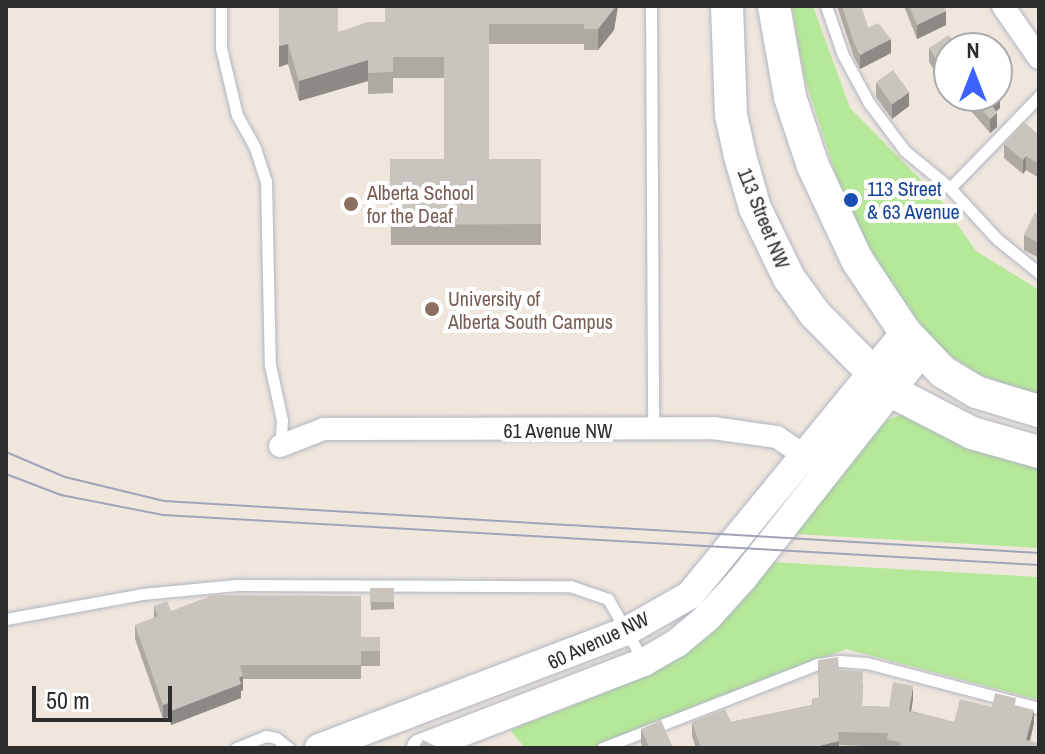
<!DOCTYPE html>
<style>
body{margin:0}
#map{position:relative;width:1045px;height:754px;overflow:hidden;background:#efe7de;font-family:"Archivo Narrow",sans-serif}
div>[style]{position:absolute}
.green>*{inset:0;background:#b5e898}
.roads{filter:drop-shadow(0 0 2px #b2b5c1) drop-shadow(0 0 2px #b2b5c1)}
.service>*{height:11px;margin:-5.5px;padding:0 5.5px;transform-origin:5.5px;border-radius:5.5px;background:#fff}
.minor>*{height:22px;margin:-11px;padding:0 11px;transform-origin:11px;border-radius:11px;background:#fff}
.tertiary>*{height:28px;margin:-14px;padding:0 14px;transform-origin:14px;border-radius:14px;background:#fff}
.secondary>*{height:32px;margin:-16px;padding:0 16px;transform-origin:16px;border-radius:16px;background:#fff}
.tram>*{height:2px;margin:-1px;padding:0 1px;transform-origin:1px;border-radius:1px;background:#a0a4b8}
.wall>*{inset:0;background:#aea9a3}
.shaded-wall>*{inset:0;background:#8d8985}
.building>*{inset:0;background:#cac4be;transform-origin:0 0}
.dots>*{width:22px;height:22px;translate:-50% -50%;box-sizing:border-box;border:4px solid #fff;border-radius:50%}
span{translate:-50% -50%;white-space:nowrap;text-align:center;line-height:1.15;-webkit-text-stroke:8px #fff;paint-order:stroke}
.transit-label{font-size:20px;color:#164399}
.left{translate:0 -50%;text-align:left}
.education-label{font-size:20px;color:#785e54}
.street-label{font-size:20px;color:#2d2d2d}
.frame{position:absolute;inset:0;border:8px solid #2d2d2d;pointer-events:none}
.north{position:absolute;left:933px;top:32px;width:80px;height:80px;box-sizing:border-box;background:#fff;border:2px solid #ababab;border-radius:50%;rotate:0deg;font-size:22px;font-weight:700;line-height:32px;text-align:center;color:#2d2d2d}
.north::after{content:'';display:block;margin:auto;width:28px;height:36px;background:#3b63ff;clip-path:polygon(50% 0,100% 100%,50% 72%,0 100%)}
.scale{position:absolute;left:32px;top:686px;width:140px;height:36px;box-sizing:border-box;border:4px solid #2d2d2d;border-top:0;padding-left:10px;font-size:24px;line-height:28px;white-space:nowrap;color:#2d2d2d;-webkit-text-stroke:6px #fff;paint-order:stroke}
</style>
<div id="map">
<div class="green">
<i style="clip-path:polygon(792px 6px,813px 6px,850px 108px,940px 199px,976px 251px,1039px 290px,1039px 396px,978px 374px,950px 355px,926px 334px,894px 289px,863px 236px,838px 182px,804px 76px)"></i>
<i style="clip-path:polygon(907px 414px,1039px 464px,1039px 548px,795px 534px,877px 429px,891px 418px)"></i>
<i style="clip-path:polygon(771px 562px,1039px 577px,1039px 700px,846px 649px,591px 748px,525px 748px,510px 730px,629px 683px)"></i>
</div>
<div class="roads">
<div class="service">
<i style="left:221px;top:6px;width:42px;rotate:90deg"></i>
<i style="left:221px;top:48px;width:69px;rotate:76.6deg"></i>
<i style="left:237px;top:115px;width:38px;rotate:61deg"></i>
<i style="left:255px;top:148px;width:35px;rotate:72deg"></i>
<i style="left:266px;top:181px;width:184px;rotate:88.8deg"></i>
<i style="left:270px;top:365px;width:56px;rotate:77.7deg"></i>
<i style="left:282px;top:420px;width:26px;rotate:94deg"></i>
<i style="left:651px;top:6px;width:423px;rotate:89.7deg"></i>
<i style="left:826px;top:6px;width:52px;rotate:70.9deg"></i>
<i style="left:843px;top:55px;width:55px;rotate:61.6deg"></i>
<i style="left:869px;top:103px;width:60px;rotate:53.1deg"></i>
<i style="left:905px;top:151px;width:58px;rotate:39.4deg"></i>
<i style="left:950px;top:188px;width:69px;rotate:47.3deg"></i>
<i style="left:997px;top:239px;width:54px;rotate:39deg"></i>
<i style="left:950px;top:188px;width:128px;rotate:-45.9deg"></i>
<i style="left:6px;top:619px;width:138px;rotate:-10.4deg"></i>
<i style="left:142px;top:594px;width:95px;rotate:-5.4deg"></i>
<i style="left:237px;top:585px;width:333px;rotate:0.2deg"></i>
<i style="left:570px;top:586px;width:40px;rotate:18.9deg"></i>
<i style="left:608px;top:599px;width:73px;rotate:60.3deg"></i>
<i style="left:236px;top:748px;width:32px;rotate:-22deg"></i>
<i style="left:266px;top:736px;width:10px;rotate:11deg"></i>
<i style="left:276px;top:738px;width:16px;rotate:38deg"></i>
<i style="left:602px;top:748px;width:231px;rotate:-21.3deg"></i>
<i style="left:817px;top:664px;width:22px;rotate:-8deg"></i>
<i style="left:839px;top:661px;width:28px;rotate:4deg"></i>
<i style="left:867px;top:663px;width:178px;rotate:14.7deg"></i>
</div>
<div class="minor">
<i style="left:1003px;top:6px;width:63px;rotate:55.3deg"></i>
<i style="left:280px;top:446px;width:47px;rotate:-21.1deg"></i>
<i style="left:324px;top:429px;width:389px;rotate:-0.1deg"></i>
<i style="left:713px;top:428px;width:65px;rotate:8deg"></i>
<i style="left:777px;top:437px;width:48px;rotate:34deg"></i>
</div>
<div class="tertiary">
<i style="left:319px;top:748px;width:329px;rotate:-20.8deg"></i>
<i style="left:627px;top:631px;width:73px;rotate:-29.7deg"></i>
<i style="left:690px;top:595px;width:340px;rotate:-50.7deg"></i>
<i style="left:421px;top:748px;width:239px;rotate:-21.1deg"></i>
<i style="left:644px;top:662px;width:38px;rotate:-30deg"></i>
<i style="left:677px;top:643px;width:40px;rotate:-40deg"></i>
<i style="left:708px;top:617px;width:52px;rotate:-48.1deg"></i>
<i style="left:743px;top:578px;width:290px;rotate:-51.7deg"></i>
</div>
<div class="secondary">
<i style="left:727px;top:6px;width:109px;rotate:87.9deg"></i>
<i style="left:731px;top:115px;width:42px;rotate:77.6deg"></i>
<i style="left:740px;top:156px;width:54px;rotate:73.9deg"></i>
<i style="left:755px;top:208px;width:78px;rotate:64.1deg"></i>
<i style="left:789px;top:278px;width:44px;rotate:54.2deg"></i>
<i style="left:815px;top:314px;width:108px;rotate:45.4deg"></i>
<i style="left:891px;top:391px;width:91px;rotate:27.4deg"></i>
<i style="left:972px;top:433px;width:70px;rotate:15.8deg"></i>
<i style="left:774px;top:6px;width:92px;rotate:80deg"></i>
<i style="left:790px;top:97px;width:73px;rotate:71.6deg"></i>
<i style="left:813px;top:166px;width:104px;rotate:64.9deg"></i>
<i style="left:857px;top:260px;width:87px;rotate:56.3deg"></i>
<i style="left:905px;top:332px;width:55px;rotate:46.5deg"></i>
<i style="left:943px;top:372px;width:39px;rotate:31deg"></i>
<i style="left:976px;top:392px;width:66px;rotate:16.8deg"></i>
</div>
</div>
<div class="tram">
<i style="left:6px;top:452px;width:64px;rotate:23deg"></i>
<i style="left:65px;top:477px;width:102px;rotate:13.6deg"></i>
<i style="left:164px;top:501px;width:877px;rotate:3.4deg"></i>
<i style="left:6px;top:474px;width:59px;rotate:20.9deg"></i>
<i style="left:61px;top:495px;width:104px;rotate:11.1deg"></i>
<i style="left:163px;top:515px;width:877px;rotate:3.27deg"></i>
</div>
<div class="wall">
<i style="clip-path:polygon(279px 6px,338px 32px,385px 22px,385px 6px,618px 6px,614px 30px,598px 50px,584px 50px,584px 44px,489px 44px,489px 159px,541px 159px,541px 245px,391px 245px,390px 159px,444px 159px,444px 78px,393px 78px,393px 93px,368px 94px,368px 81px,299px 101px,288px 64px,279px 67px)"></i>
<i style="clip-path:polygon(837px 6px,861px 6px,868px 28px,891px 53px,860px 69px,854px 57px)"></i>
<i style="clip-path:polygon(904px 6px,944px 6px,946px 25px,917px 39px)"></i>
<i style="clip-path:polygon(929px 48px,949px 48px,949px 88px,947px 90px,929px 62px)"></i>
<i style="clip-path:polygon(876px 83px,909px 106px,892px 119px,876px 97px)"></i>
<i style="clip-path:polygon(958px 96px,997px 96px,1000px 108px,996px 112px,997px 127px,990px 133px)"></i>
<i style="clip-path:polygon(1039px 135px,1039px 178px,1026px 170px,1023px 174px,1004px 158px,1004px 144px)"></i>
<i style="clip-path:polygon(1039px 215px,1039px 258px,1024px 250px,1024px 235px)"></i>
<i style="clip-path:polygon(370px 588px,394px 602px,394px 609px,371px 610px)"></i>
<i style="clip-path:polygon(154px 606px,171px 611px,361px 637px,380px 637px,380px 666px,361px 666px,361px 679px,243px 679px,243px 690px,241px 691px,241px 698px,171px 725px,168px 717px,163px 719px,135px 639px,135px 625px,154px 618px)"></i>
<i style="clip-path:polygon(818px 660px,839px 670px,863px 684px,862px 706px,889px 707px,913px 699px,911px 711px,954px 722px,992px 707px,1016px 706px,1034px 723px,1030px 741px,1039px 748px,887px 748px,887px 747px,839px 745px,839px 748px,696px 748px,692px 736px,692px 722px,731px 722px,812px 705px,812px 699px,819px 698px)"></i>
<i style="clip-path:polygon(641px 729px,673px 748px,643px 748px,641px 743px)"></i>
</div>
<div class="shaded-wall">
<i style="clip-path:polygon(615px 6px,618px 6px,614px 30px,598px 50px,598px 29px)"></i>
<i style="clip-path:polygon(946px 11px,946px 25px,917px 39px,917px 25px)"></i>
<i style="clip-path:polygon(891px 39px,891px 53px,860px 69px,860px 55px)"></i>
<i style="clip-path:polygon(288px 44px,288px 64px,279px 67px,279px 46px)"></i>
<i style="clip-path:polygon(368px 60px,368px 81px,299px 101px,299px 81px)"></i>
<i style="clip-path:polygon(949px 74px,949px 88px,947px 90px,947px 76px)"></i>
<i style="clip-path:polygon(909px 92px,909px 106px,892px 119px,892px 105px)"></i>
<i style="clip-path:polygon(1000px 94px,1000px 108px,990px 116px,990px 102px)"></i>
<i style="clip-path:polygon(997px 113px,997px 127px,990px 133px,990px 119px)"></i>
<i style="clip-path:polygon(1026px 156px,1026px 170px,1023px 174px,1023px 160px)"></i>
<i style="clip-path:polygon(243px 676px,243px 690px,241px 691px,241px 698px,171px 725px,171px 711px)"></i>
<i style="clip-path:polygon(913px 686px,913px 699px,909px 724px,909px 711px)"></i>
<i style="clip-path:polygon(168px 703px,168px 717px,163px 719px,163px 705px)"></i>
<i style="clip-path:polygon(1034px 710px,1034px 723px,1028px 748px,1026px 740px)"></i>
<i style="clip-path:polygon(839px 741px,839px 748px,811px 748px)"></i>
</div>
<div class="building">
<i style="clip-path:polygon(279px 6px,338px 6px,338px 32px,368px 22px,385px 22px,385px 6px,615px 6px,614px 9px,598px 29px,584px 29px,584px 24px,489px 24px,489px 159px,541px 159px,541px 224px,391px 225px,390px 159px,444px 159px,444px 57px,393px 57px,393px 72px,368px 73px,368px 60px,299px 81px,288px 44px,279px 46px)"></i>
<i style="clip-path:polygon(842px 6px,861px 6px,868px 28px,878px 23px,891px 39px,860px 55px,854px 43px)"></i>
<i style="clip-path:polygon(909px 6px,944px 6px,946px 11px,917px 25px)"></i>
<i style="clip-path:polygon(949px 35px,957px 48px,949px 48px,949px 74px,947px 76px,929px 48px)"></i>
<i style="left:893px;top:70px;width:27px;height:21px;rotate:54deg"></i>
<i style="clip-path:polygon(997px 89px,1000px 94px,990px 102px,997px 113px,990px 119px,970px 96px,997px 96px)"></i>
<i style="clip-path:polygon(1023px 121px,1039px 135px,1039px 164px,1026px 156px,1023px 160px,1004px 144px)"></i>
<i style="clip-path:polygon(1035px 212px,1039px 215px,1039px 243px,1024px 235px)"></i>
<i style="left:370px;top:588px;width:24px;height:14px"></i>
<i style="clip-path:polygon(213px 595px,361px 596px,361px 637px,380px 637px,380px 651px,361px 651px,361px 665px,240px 665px,243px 676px,239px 677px,241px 684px,171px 711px,168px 703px,163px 705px,135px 625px,158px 616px,154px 606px,167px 601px,171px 611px)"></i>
<i style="clip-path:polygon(838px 657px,839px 670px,863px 671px,862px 706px,889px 707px,893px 682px,913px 686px,909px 711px,954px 722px,960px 699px,992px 707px,995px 693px,1016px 698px,1015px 705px,1034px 710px,1026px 740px,1039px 743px,1039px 748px,904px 748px,900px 747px,901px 742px,887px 740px,888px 733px,838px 732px,839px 741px,811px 748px,701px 748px,692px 722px,725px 709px,731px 722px,813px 705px,812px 699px,820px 697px,818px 660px)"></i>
<i style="clip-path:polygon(661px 720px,673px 748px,649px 748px,641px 729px)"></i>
<i style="clip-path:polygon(423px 740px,439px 748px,418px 748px)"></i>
</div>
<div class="dots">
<i style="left:851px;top:200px;background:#1a4fb4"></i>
<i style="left:351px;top:204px;background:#8d6e63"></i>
<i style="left:432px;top:309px;background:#8d6e63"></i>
</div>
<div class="transit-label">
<span class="left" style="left:867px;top:200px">113 Street<br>&amp; 63 Avenue</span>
</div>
<div class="education-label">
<span class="left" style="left:367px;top:204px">Alberta School<br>for the Deaf</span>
<span class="left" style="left:448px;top:310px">University of<br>Alberta South Campus</span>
</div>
<div class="street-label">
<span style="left:764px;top:218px;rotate:68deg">113 Street NW</span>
<span style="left:558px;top:430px">61 Avenue NW</span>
<span style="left:598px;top:640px;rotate:-25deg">60 Avenue NW</span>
</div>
<div class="frame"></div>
<div class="north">N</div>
<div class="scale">50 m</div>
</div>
